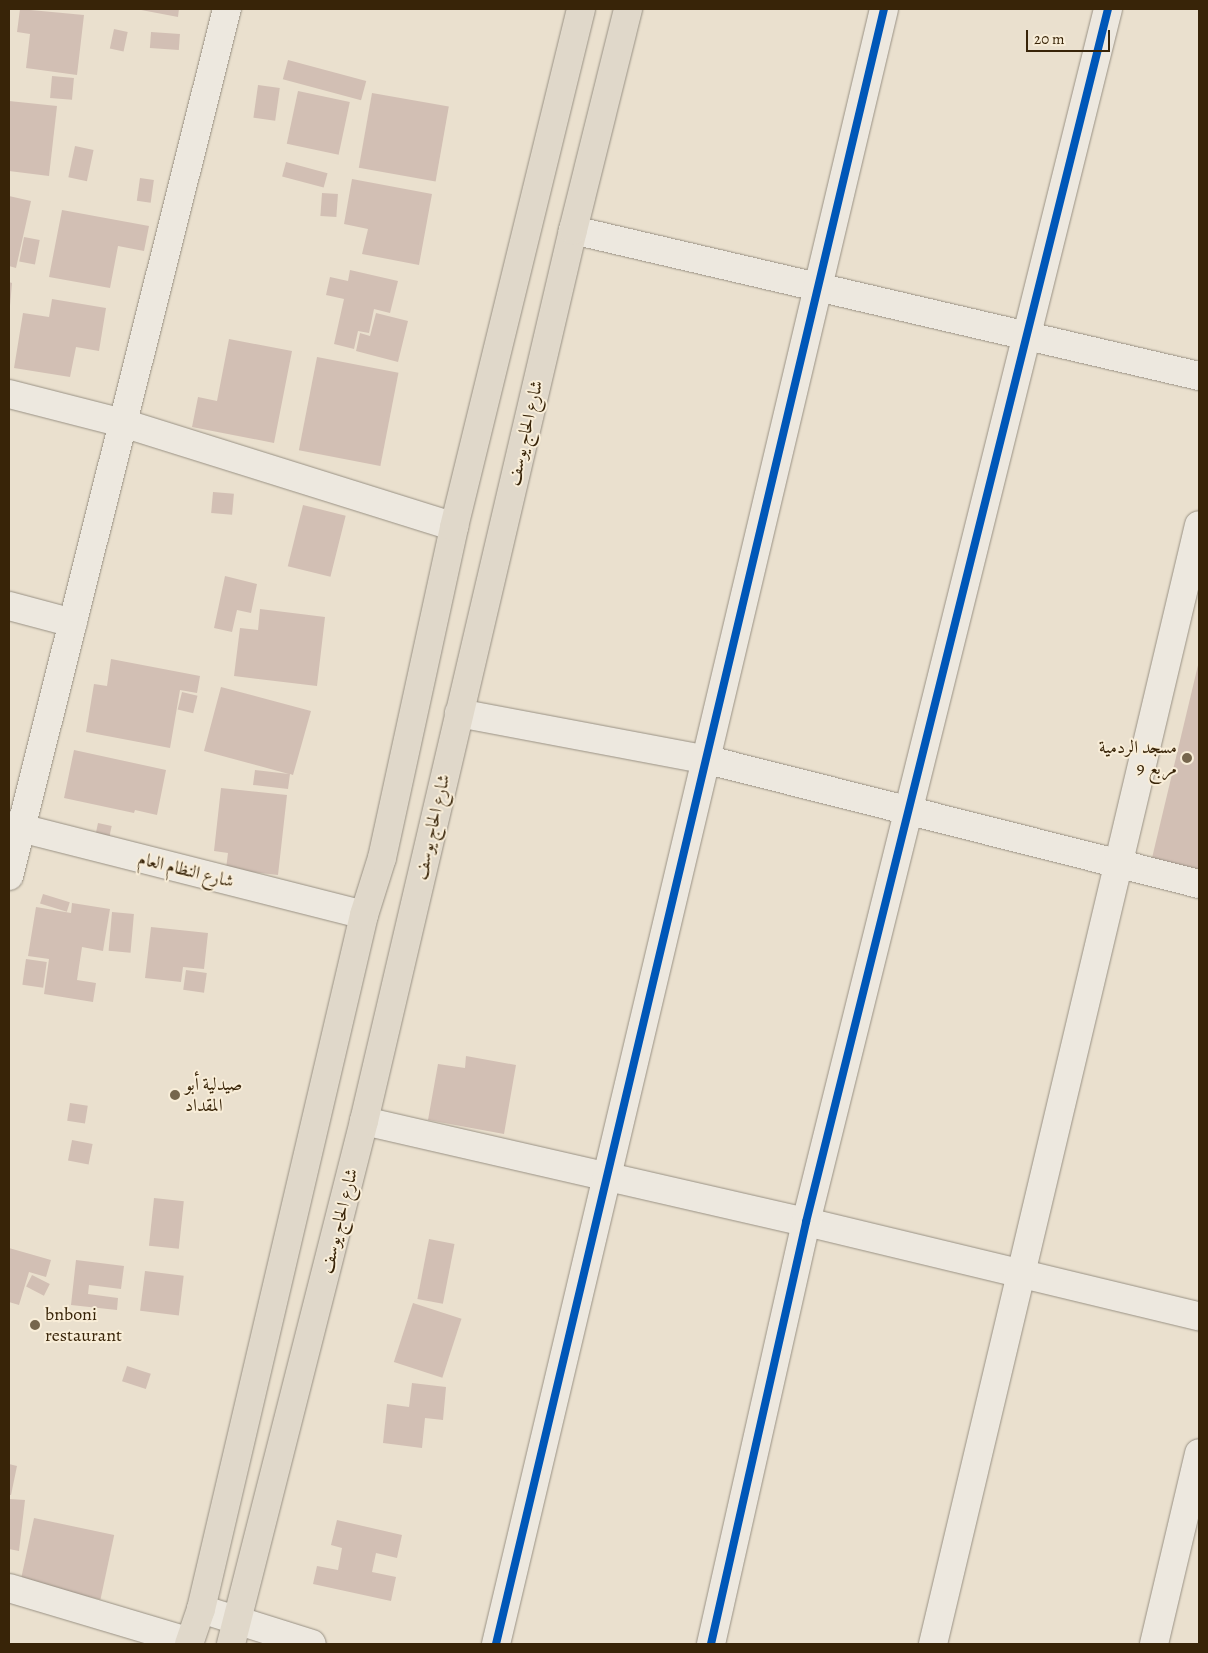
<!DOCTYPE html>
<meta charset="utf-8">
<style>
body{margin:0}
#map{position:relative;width:1208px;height:1653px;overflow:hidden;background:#eae0ce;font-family:Alegreya,Amiri,serif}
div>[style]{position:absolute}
.building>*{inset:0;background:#d2bfb4;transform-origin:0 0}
.roads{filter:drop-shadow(0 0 1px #999184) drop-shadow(0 0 1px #999184)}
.minor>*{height:28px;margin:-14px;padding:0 14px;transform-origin:14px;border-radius:14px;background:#ede8df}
.major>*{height:28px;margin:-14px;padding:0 14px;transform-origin:14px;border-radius:14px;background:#e0d8ca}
.cycleway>*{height:8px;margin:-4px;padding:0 4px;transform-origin:4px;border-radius:4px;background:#0057b8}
.dots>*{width:14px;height:14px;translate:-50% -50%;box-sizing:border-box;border:2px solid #f8edd8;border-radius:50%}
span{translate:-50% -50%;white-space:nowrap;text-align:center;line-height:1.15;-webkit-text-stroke:4px #f8edd8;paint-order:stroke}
.street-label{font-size:18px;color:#382408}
.poi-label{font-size:18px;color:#382408}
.right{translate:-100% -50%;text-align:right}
.left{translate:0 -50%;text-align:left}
.frame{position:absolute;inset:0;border:10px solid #382408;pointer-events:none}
.scale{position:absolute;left:1026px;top:30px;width:84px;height:22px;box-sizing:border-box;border:2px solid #382408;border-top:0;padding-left:6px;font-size:15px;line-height:18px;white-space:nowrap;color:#382408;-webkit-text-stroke:4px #f8edd8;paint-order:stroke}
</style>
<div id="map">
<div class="building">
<i style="clip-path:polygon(20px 9px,84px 15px,77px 75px,26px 68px,30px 34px,17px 32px)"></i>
<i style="clip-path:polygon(136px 9px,179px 9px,178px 17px)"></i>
<i style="left:114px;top:29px;width:14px;height:20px;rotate:12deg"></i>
<i style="left:151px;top:32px;width:29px;height:16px;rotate:4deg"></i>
<i style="left:288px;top:60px;width:81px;height:20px;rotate:15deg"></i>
<i style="left:52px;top:76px;width:22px;height:22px;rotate:5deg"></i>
<i style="left:258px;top:85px;width:22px;height:33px;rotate:8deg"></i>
<i style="left:298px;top:91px;width:53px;height:54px;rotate:12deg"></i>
<i style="left:372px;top:93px;width:78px;height:76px;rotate:10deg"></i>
<i style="clip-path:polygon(9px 101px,57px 106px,49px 176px,9px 171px)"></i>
<i style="left:75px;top:146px;width:19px;height:32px;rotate:12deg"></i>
<i style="left:286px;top:162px;width:43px;height:15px;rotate:15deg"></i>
<i style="left:140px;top:178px;width:14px;height:23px;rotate:8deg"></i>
<i style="clip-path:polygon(352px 179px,432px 194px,419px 265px,362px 254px,368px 229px,344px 224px)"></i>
<i style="left:322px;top:193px;width:16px;height:23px;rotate:4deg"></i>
<i style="clip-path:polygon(9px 196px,31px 201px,16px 268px,9px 266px)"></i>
<i style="clip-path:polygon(62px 210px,149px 226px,144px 251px,118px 246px,110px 288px,49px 277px)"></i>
<i style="left:24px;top:237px;width:16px;height:25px;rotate:11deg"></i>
<i style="clip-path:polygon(350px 270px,398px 281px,390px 313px,374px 309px,369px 333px,358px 331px,354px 349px,334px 344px,344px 299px,326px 295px,330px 277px,348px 281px)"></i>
<i style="clip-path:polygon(9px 282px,12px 283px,10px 306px,9px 306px)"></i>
<i style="clip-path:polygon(52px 299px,106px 308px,99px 351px,76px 347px,70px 377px,14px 368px,23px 313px,49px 317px)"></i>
<i style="clip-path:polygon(376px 313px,408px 321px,398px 362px,356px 351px,360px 333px,370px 336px)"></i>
<i style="clip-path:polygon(229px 339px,292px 351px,274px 443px,192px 427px,198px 397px,217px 401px)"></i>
<i style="left:317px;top:357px;width:83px;height:95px;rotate:11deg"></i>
<i style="left:213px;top:492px;width:21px;height:21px;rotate:5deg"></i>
<i style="left:303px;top:505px;width:44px;height:63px;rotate:14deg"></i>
<i style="clip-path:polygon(225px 576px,257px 584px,251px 613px,237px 610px,232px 632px,214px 628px)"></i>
<i style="clip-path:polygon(260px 609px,325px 617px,317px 686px,234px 676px,240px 628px,258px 630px)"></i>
<i style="clip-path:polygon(111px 659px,200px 676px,197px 693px,180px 690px,170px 748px,86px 732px,94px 684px,107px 686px)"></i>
<i style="clip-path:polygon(1199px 661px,1199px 870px,1152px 858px)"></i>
<i style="clip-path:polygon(221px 687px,311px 711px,293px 775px,290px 774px,288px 789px,253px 785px,255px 770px,289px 774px,204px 751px)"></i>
<i style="left:182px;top:692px;width:16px;height:18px;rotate:14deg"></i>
<i style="clip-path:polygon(74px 750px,166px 770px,157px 815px,135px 810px,134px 813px,64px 798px)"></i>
<i style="clip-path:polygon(221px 788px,287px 795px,278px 875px,226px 869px,228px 853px,214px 851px)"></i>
<i style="left:98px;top:823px;width:14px;height:25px;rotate:12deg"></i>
<i style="left:43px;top:894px;width:28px;height:10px;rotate:17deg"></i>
<i style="clip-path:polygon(72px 903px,110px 909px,103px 951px,82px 947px,77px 980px,96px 983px,93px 1002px,44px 994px,49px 959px,28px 956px,36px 907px,71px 913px)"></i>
<i style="left:112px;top:912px;width:22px;height:39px;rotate:5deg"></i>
<i style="clip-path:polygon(151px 927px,208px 933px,204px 969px,183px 967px,181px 982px,145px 978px)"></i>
<i style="left:26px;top:959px;width:21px;height:26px;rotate:8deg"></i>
<i style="left:186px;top:970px;width:21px;height:20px;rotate:8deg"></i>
<i style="clip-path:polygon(466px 1056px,516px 1065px,504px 1134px,428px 1120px,438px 1064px,465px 1068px)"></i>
<i style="left:70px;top:1103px;width:18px;height:18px;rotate:9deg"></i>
<i style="left:72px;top:1140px;width:21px;height:21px;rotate:11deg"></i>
<i style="left:154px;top:1198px;width:30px;height:48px;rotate:6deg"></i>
<i style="left:429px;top:1239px;width:26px;height:61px;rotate:11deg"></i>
<i style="clip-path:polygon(9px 1248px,51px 1260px,46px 1277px,29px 1272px,19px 1305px,9px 1302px)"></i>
<i style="clip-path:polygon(76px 1260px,124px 1266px,121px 1289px,89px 1285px,88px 1294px,118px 1298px,117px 1310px,71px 1305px)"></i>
<i style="left:145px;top:1271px;width:39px;height:40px;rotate:7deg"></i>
<i style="left:32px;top:1275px;width:20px;height:13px;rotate:27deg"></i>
<i style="left:413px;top:1303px;width:51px;height:62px;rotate:18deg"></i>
<i style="left:127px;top:1366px;width:25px;height:16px;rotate:18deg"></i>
<i style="clip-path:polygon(412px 1383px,446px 1387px,443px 1420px,425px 1418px,422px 1448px,383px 1443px,387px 1404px,409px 1407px)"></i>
<i style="clip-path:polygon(9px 1464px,17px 1466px,11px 1495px,9px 1495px)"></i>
<i style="clip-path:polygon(9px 1499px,25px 1500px,19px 1551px,9px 1549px)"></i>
<i style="left:34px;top:1518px;width:82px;height:66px;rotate:12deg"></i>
<i style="clip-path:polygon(337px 1520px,402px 1535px,397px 1558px,376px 1553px,372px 1572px,396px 1577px,391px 1601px,313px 1584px,317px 1566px,338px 1570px,342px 1548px,331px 1545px)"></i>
</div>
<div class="roads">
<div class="minor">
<i style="left:573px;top:230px;width:643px;rotate:13.13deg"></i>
<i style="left:9px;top:394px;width:118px;rotate:14.3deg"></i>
<i style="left:123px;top:423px;width:347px;rotate:17.4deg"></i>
<i style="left:9px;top:606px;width:66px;rotate:14.9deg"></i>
<i style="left:459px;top:713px;width:253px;rotate:10.7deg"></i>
<i style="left:708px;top:760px;width:506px;rotate:14.17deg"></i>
<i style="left:9px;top:825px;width:366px;rotate:14.2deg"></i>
<i style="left:9px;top:876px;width:894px;rotate:-75.89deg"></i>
<i style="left:364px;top:1121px;width:453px;rotate:12.9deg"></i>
<i style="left:806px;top:1222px;width:404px;rotate:13.5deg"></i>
<i style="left:9px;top:1588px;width:189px;rotate:16.6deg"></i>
<i style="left:201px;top:1609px;width:116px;rotate:17.5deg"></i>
<i style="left:496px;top:1644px;width:1680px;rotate:-76.65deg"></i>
<i style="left:711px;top:1644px;width:433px;rotate:-77.3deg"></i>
<i style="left:806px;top:1222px;width:1250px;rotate:-76.02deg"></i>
<i style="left:933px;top:1644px;width:1150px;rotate:-76.63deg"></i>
<i style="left:1154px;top:1644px;width:196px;rotate:-76.7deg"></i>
</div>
<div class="major">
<i style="left:189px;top:1644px;width:37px;rotate:-71deg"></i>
<i style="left:201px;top:1609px;width:713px;rotate:-76.78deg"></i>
<i style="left:364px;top:915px;width:60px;rotate:-72.5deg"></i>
<i style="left:382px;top:858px;width:339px;rotate:-77.7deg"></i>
<i style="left:454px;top:527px;width:533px;rotate:-76.22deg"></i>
<i style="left:231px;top:1644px;width:540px;rotate:-75.73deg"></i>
<i style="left:364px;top:1121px;width:915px;rotate:-76.8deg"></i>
<i style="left:573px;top:230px;width:228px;rotate:-76deg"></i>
</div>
</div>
<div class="cycleway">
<i style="left:496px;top:1644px;width:1680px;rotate:-76.65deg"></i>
<i style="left:711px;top:1644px;width:433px;rotate:-77.3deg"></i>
<i style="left:806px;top:1222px;width:1250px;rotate:-76.02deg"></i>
</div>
<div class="dots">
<i style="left:1187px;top:758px;background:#76664d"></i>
<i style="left:175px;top:1095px;background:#76664d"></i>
<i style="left:35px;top:1325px;background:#76664d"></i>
</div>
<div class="street-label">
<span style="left:525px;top:433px;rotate:-77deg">شارع الحاج يوسف</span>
<span style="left:432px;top:827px;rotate:-77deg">شارع الحاج يوسف</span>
<span style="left:186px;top:870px;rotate:14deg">شارع النظام العام</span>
<span style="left:339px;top:1221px;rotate:-76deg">شارع الحاج يوسف</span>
</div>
<div class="poi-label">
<span class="right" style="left:1177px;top:758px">مسجد الردمية<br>مربع 9</span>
<span class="left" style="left:185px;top:1095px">صيدلية أبو<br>المقداد</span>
<span class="left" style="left:45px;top:1325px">bnboni<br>restaurant</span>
</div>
<div class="frame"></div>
<div class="scale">20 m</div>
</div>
